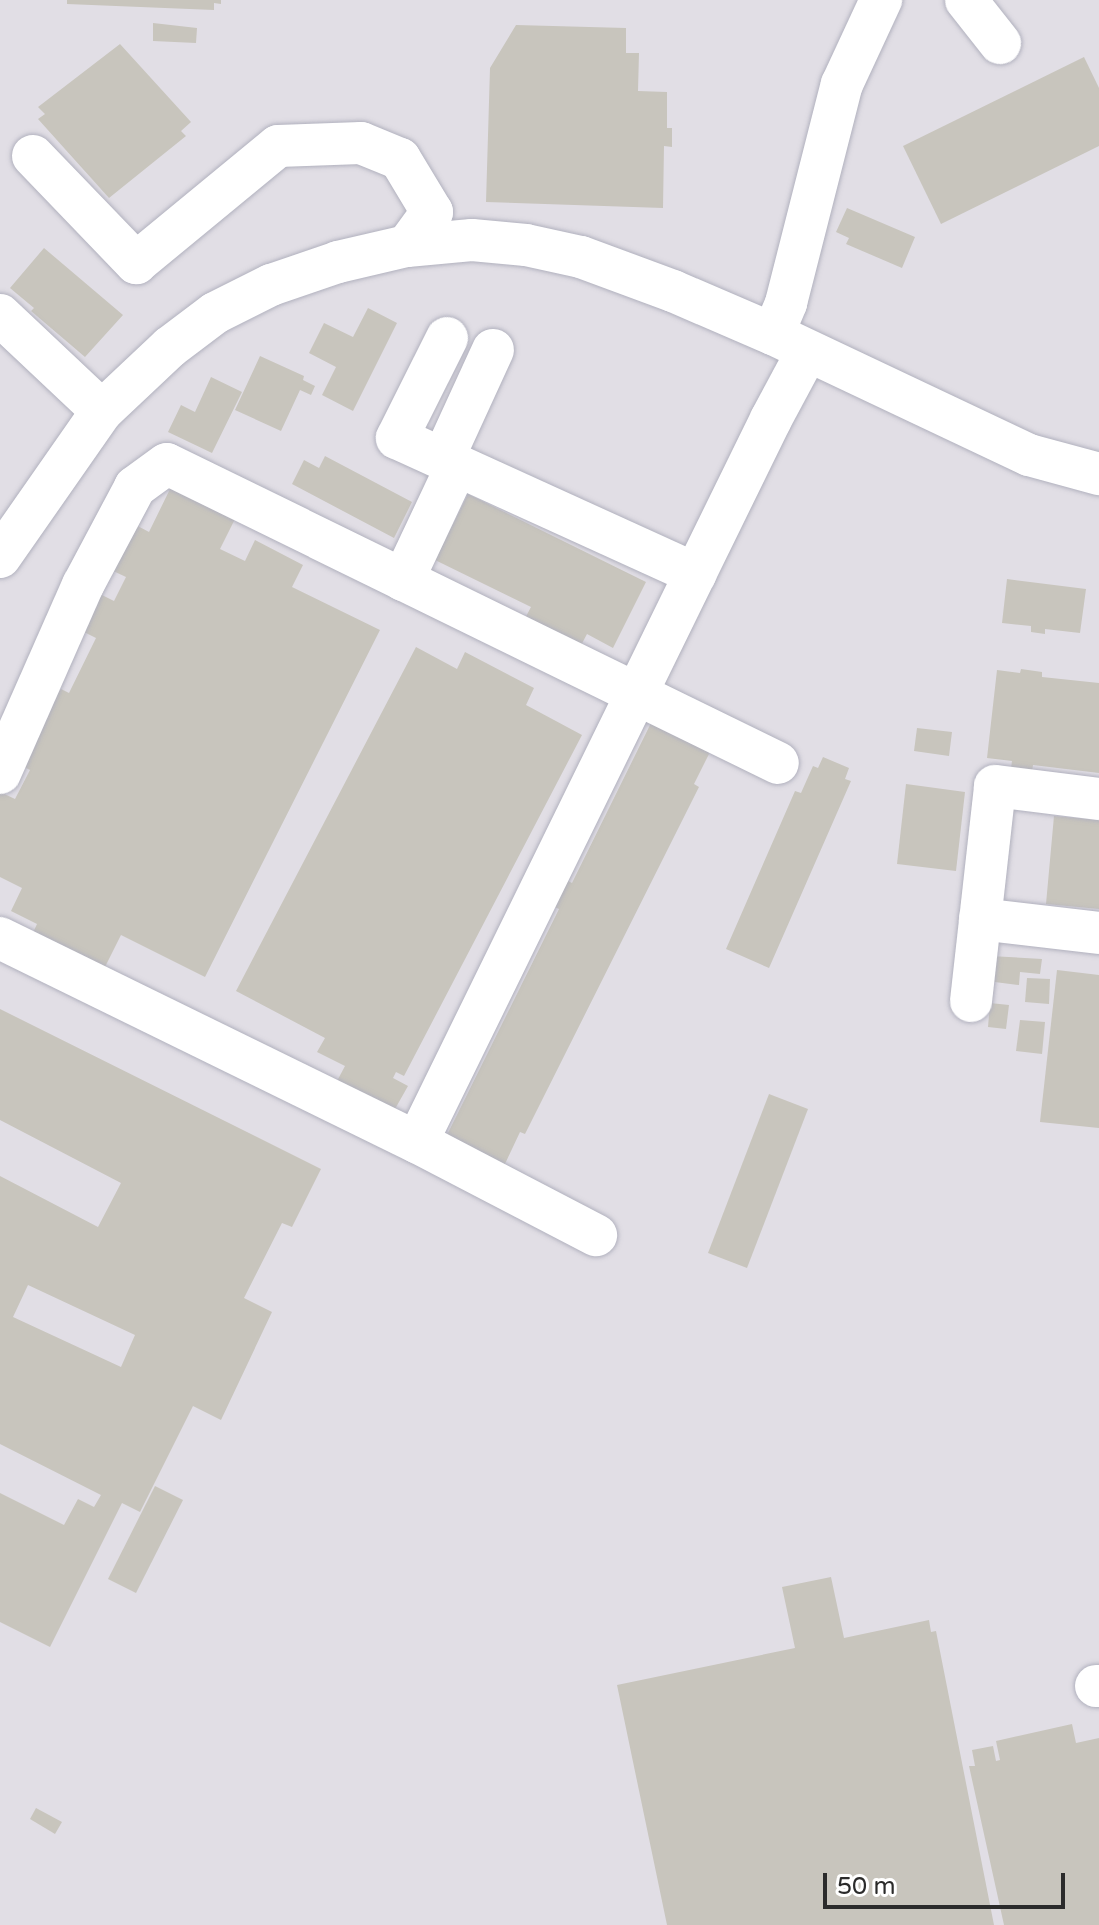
<!DOCTYPE html>
<html>
<head>
<meta charset="utf-8">
<style>
  body { margin:0 }
  #map { position:relative; width:1099px; height:1925px; overflow:hidden; background:#ece9dd; font-family:"Varela Round",sans-serif }
  div>[style] { position:absolute }
  .industrial>* { inset:0; background:#e1dee5 }
  .building>* { inset:0; background:#c8c5bd }
  .roads { filter:drop-shadow(0 0 2px #b1b1be) drop-shadow(0 0 2px #b1b1be) }
  .minor>* { height:42px; margin:-21px; padding:0 21px; transform-origin:21px; border-radius:21px; background:#fff }
  span { translate:-50% -50%; white-space:nowrap; text-align:center; line-height:1.15; -webkit-text-stroke:7px #fff; paint-order:stroke }
  .scale { position:absolute; left:823px; top:1873px; width:242px; height:36px; box-sizing:border-box; border:4px solid #2b2b2b; border-top:0; padding-left:10px; font-size:24px; line-height:28px; white-space:nowrap; color:#2b2b2b; -webkit-text-stroke:6px #fff; paint-order:stroke }
</style>
</head>
<body>
<div id="map">
  <div class="industrial">
    <i style="clip-path:polygon(0 0,1099px 0,1099px 1925px,0 1925px)"></i>
  </div>
  <div class="building">
    <i style="clip-path:polygon(67px 0,221px 0,221px 4px,214px 3px,214px 10px,67px 4px)"></i>
    <i style="clip-path:polygon(153px 23px,197px 28px,196px 43px,153px 41px)"></i>
    <i style="clip-path:polygon(516px 25px,626px 28px,626px 53px,639px 53px,638px 91px,667px 92px,667px 128px,672px 128px,672px 147px,664px 146px,663px 208px,486px 202px,490px 68px)"></i>
    <i style="clip-path:polygon(120px 44px,191px 122px,181px 131px,186px 136px,109px 198px,38px 119px,45px 114px,38px 107px)"></i>
    <i style="clip-path:polygon(1084px 57px,1099px 88px,1099px 146px,941px 224px,903px 146px)"></i>
    <i style="clip-path:polygon(847px 208px,915px 237px,902px 268px,846px 244px,849px 238px,836px 232px)"></i>
    <i style="clip-path:polygon(44px 248px,123px 315px,85px 357px,31px 311px,34px 308px,10px 288px)"></i>
    <i style="clip-path:polygon(368px 308px,397px 323px,353px 411px,322px 395px,336px 367px,309px 353px,324px 323px,353px 337px)"></i>
    <i style="clip-path:polygon(260px 356px,304px 376px,303px 380px,315px 386px,311px 395px,300px 390px,281px 431px,235px 410px)"></i>
    <i style="clip-path:polygon(211px 377px,242px 392px,212px 453px,168px 432px,181px 405px,195px 412px)"></i>
    <i style="clip-path:polygon(325px 456px,412px 502px,394px 538px,292px 484px,304px 460px,319px 468px)"></i>
    <i style="clip-path:polygon(171px 487px,235px 519px,220px 549px,245px 561px,255px 540px,303px 565px,292px 587px,380px 630px,205px 977px,121px 935px,103px 971px,32px 935px,37px 924px,11px 911px,22px 888px,0 877px,0 792px,15px 799px,30px 770px,12px 761px,61px 689px,69px 693px,96px 638px,82px 631px,100px 594px,114px 601px,126px 577px,109px 569px,132px 523px,149px 532px)"></i>
    <i style="clip-path:polygon(468px 494px,646px 582px,613px 648px,587px 634px,579px 649px,523px 622px,531px 607px,435px 560px)"></i>
    <i style="clip-path:polygon(1007px 579px,1086px 589px,1080px 633px,1045px 629px,1045px 634px,1031px 632px,1031px 626px,1002px 623px)"></i>
    <i style="clip-path:polygon(416px 647px,457px 669px,465px 652px,534px 688px,526px 705px,582px 735px,404px 1076px,396px 1072px,393px 1078px,408px 1086px,395px 1109px,336px 1083px,345px 1066px,317px 1052px,325px 1038px,236px 991px)"></i>
    <i style="clip-path:polygon(1021px 669px,1042px 672px,1042px 677px,1099px 683px,1099px 773px,1033px 765px,1032px 771px,1011px 768px,1012px 761px,987px 758px,997px 670px,1020px 673px)"></i>
    <i style="clip-path:polygon(653px 719px,712px 748px,694px 784px,699px 787px,525px 1134px,520px 1132px,503px 1168px,445px 1139px,559px 909px,546px 903px,559px 876px,572px 883px)"></i>
    <i style="clip-path:polygon(917px 728px,952px 732px,949px 756px,914px 751px)"></i>
    <i style="clip-path:polygon(823px 757px,849px 768px,845px 779px,851px 781px,769px 968px,726px 949px,795px 791px,801px 793px,813px 766px,818px 768px)"></i>
    <i style="clip-path:polygon(906px 784px,965px 792px,956px 871px,897px 864px)"></i>
    <i style="clip-path:polygon(1054px 816px,1099px 820px,1099px 909px,1046px 904px)"></i>
    <i style="clip-path:polygon(990px 956px,1042px 959px,1040px 974px,1020px 972px,1019px 985px,987px 981px)"></i>
    <i style="clip-path:polygon(1057px 970px,1099px 975px,1099px 1128px,1040px 1122px)"></i>
    <i style="clip-path:polygon(1027px 978px,1050px 979px,1049px 1004px,1025px 1002px)"></i>
    <i style="clip-path:polygon(990px 1003px,1009px 1005px,1006px 1029px,988px 1027px)"></i>
    <i style="clip-path:polygon(evenodd,0 1009px,321px 1169px,292px 1227px,282px 1223px,244px 1298px,272px 1312px,221px 1420px,193px 1406px,140px 1512px,122px 1503px,50px 1647px,0 1622px,0 1493px,64px 1525px,78px 1499px,94px 1507px,101px 1495px,0 1444px,0 1176px,98px 1227px,121px 1183px,0 1120px,0 1009px,28px 1285px,135px 1335px,121px 1367px,13px 1317px,28px 1285px)"></i>
    <i style="clip-path:polygon(1020px 1020px,1045px 1022px,1042px 1054px,1016px 1051px)"></i>
    <i style="clip-path:polygon(769px 1094px,808px 1109px,747px 1268px,708px 1253px)"></i>
    <i style="clip-path:polygon(155px 1486px,183px 1500px,136px 1593px,108px 1579px)"></i>
    <i style="clip-path:polygon(831px 1577px,844px 1638px,929px 1620px,931px 1632px,936px 1631px,994px 1925px,667px 1925px,617px 1685px,795px 1648px,782px 1587px)"></i>
    <i style="clip-path:polygon(1072px 1724px,1076px 1743px,1099px 1738px,1099px 1925px,1004px 1925px,969px 1766px,975px 1766px,972px 1750px,993px 1746px,996px 1761px,1000px 1760px,996px 1741px)"></i>
    <i style="clip-path:polygon(36px 1808px,62px 1822px,55px 1834px,30px 1819px)"></i>
  </div>
  <div class="roads">
    <div class="minor">
      <i style="left:966px;top:0;width:55px;rotate:51.7deg"></i>
      <i style="left:33px;top:156px;width:149px;rotate:46.1deg"></i>
      <i style="left:136px;top:263px;width:184px;rotate:-39.5deg"></i>
      <i style="left:278px;top:146px;width:83px;rotate:-2.1deg"></i>
      <i style="left:361px;top:143px;width:42px;rotate:22.3deg"></i>
      <i style="left:400px;top:159px;width:62px;rotate:58.9deg"></i>
      <i style="left:432px;top:212px;width:42px;rotate:126.3deg"></i>
      <i style="left:0;top:315px;width:140px;rotate:43.3deg"></i>
      <i style="left:773px;top:334px;width:34px;rotate:-67deg"></i>
      <i style="left:786px;top:303px;width:226px;rotate:-75.7deg"></i>
      <i style="left:842px;top:84px;width:93px;rotate:-65.1deg"></i>
      <i style="left:447px;top:338px;width:112px;rotate:116.6deg"></i>
      <i style="left:397px;top:438px;width:328px;rotate:24.5deg"></i>
      <i style="left:443px;top:459px;width:120px;rotate:-65.4deg"></i>
      <i style="left:0;top:557px;width:178px;rotate:-55.1deg"></i>
      <i style="left:102px;top:411px;width:93px;rotate:-43.3deg"></i>
      <i style="left:170px;top:347px;width:56px;rotate:-37.1deg"></i>
      <i style="left:215px;top:313px;width:63px;rotate:-26.6deg"></i>
      <i style="left:271px;top:285px;width:71px;rotate:-18.9deg"></i>
      <i style="left:338px;top:262px;width:71px;rotate:-13.1deg"></i>
      <i style="left:407px;top:246px;width:65px;rotate:-5.3deg"></i>
      <i style="left:472px;top:240px;width:54px;rotate:5.3deg"></i>
      <i style="left:526px;top:245px;width:56px;rotate:12.3deg"></i>
      <i style="left:581px;top:257px;width:98px;rotate:20.3deg"></i>
      <i style="left:673px;top:291px;width:109px;rotate:23.3deg"></i>
      <i style="left:773px;top:334px;width:283px;rotate:25.3deg"></i>
      <i style="left:1029px;top:455px;width:73px;rotate:15.2deg"></i>
      <i style="left:403px;top:580px;width:127px;rotate:-64.8deg"></i>
      <i style="left:0;top:773px;width:206px;rotate:-66.2deg"></i>
      <i style="left:83px;top:585px;width:111px;rotate:-62deg"></i>
      <i style="left:135px;top:487px;width:39px;rotate:-36deg"></i>
      <i style="left:167px;top:464px;width:680px;rotate:26.08deg"></i>
      <i style="left:980px;top:919px;width:120px;rotate:6.7deg"></i>
      <i style="left:0;top:938px;width:464px;rotate:26.1deg"></i>
      <i style="left:417px;top:1142px;width:202px;rotate:27.5deg"></i>
      <i style="left:971px;top:1001px;width:216px;rotate:-83.6deg"></i>
      <i style="left:995px;top:786px;width:105px;rotate:7.1deg"></i>
      <i style="left:417px;top:1142px;width:805px;rotate:-63.91deg"></i>
      <i style="left:771px;top:419px;width:76px;rotate:-61.8deg"></i>
      <i style="left:1096px;top:1686px;width:3px"></i>
    </div>
  </div>
  <div class="scale">50 m</div>
</div>
</body>
</html>
